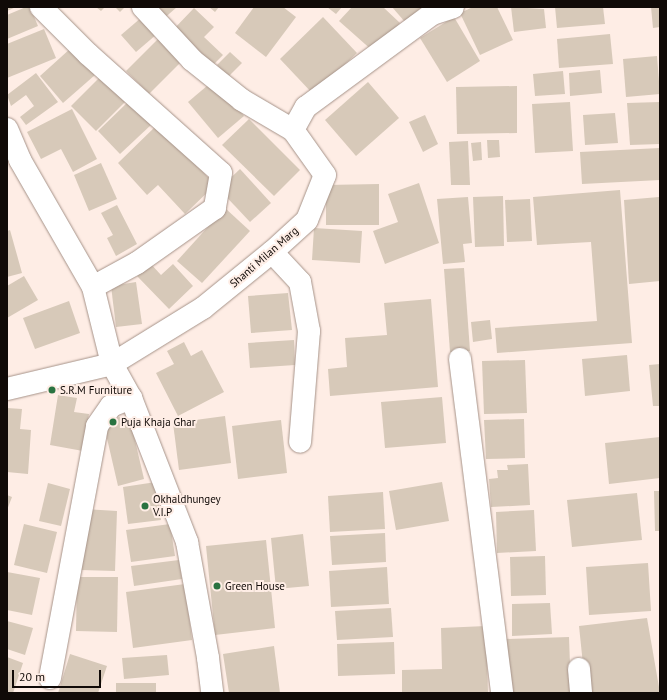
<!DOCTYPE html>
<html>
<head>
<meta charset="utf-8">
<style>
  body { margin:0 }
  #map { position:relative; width:667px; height:700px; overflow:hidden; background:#feede5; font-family:"PT Sans",sans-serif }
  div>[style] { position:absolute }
  .building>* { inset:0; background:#d7c9b9 }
  .roads { filter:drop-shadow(0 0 1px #a69389) drop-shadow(0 0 1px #a69389) }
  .minor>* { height:22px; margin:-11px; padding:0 11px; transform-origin:11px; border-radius:11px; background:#fff }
  .dots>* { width:11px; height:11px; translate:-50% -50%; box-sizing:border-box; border:2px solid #feede5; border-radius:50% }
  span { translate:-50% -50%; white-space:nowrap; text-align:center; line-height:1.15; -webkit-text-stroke:4px #feede5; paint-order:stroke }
  .street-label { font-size:11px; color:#100a07 }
  .poi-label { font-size:11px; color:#100a07 }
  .left { translate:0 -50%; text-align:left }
  .frame { position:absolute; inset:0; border:8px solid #100a07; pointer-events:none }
  .scale { position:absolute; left:12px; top:670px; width:89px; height:18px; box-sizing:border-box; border:2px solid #100a07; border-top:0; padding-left:5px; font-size:12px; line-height:14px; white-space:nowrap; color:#100a07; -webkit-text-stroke:3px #feede5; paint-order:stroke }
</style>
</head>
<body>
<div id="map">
  <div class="building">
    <i style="clip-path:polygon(7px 7px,16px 7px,7px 11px)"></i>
    <i style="clip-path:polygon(26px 7px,30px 7px,38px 26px,7px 39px,7px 15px)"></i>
    <i style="clip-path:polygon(96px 7px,105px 7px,101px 11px)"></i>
    <i style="clip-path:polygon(115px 7px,125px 7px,120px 12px)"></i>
    <i style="clip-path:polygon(149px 7px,177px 7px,161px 21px)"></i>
    <i style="clip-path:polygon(209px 7px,219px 7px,215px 12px)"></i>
    <i style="clip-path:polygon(254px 7px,283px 7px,296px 17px,266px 57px,235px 33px)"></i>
    <i style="clip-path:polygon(327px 7px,342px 7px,336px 14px)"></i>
    <i style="clip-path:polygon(352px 7px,383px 7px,400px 23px,374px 52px,339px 21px)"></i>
    <i style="clip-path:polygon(392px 7px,422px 7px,405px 22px)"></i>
    <i style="clip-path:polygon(473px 7px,497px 7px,513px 40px,480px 55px,460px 13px)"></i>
    <i style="clip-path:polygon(511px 7px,544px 9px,546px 28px,514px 32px)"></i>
    <i style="clip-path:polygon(555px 7px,603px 7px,605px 24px,557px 28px)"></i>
    <i style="clip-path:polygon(651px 7px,660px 7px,660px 27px,653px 28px)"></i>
    <i style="clip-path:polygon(194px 8px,214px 27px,204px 37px,223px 55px,210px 68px,171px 32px)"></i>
    <i style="clip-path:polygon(142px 17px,157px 34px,136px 52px,121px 35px)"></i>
    <i style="clip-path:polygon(323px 17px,357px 53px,313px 94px,280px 59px)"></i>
    <i style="clip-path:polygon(454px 17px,480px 61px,447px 82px,420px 38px)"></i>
    <i style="clip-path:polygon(44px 29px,56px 58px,7px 78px,7px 44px)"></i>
    <i style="clip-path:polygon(610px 34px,613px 64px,559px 68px,557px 39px)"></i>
    <i style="clip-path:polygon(162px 35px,185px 58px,149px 94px,126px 71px)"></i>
    <i style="clip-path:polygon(71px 48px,95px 75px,63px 103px,40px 76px)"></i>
    <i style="clip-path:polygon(230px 52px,242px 63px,228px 77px,217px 65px)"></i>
    <i style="clip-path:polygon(657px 56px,660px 94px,626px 97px,623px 59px)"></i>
    <i style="clip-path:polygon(600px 70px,602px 93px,570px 96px,569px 73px)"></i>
    <i style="clip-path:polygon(563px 71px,565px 94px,535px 96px,533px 74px)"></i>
    <i style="clip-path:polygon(36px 73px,58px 102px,26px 125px,20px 117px,34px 106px,26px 95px,11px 106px,7px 95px)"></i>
    <i style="clip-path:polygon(100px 77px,125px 102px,96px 131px,71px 106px)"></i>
    <i style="clip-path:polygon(214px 80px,244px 116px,218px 138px,188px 102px)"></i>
    <i style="clip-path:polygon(368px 82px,399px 118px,356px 156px,325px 120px)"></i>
    <i style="clip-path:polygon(517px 86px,517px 133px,457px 134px,456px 87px)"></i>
    <i style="clip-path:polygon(130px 100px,152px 124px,120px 154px,98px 131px)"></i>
    <i style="clip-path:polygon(570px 102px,573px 151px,535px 153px,532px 104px)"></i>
    <i style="clip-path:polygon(660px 102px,660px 144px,630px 145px,627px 103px)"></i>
    <i style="clip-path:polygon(72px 109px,97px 159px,73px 172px,61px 149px,41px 159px,27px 132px)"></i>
    <i style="clip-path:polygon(615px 113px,618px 143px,585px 145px,583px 115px)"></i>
    <i style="clip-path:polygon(425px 115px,438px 144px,423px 152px,409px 122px)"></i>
    <i style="clip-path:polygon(249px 119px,300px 170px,274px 196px,222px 145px)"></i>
    <i style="clip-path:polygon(158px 124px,215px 185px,185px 214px,158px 185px,147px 195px,118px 163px)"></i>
    <i style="clip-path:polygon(487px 140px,499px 140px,500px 157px,488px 158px)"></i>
    <i style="clip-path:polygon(468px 141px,470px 185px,451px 185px,449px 142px)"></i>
    <i style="clip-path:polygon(481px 142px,482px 160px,473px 161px,471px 143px)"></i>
    <i style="clip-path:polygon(660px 148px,660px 180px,582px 184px,580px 152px)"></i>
    <i style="clip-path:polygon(101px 163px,117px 199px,89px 211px,74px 175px)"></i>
    <i style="clip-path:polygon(240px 169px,271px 203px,250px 222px,219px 189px)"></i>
    <i style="clip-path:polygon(419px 183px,439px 243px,385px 264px,373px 231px,398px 222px,388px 194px)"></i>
    <i style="clip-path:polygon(379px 184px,379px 225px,326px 225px,326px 185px)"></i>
    <i style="clip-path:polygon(620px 190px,632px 343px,497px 353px,495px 328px,597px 321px,591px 242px,537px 245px,533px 197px)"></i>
    <i style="clip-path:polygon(503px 196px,504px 246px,475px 247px,473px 197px)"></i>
    <i style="clip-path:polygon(468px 197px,472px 243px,463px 244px,465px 262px,443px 264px,437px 199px)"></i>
    <i style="clip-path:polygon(659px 197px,660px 281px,629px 284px,624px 200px)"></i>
    <i style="clip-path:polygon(530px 199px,532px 241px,507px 242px,505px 200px)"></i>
    <i style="clip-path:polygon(117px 205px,137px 244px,116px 256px,107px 238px,113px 235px,101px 213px)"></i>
    <i style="clip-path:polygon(225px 208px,250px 231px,202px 283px,177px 261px)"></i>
    <i style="clip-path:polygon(314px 228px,362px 231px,360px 263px,312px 260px)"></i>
    <i style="clip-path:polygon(10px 230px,22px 273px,7px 277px,7px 231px)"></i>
    <i style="clip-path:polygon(150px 263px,161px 275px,173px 264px,193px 286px,169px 309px,137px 276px)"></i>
    <i style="clip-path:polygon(464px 268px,470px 351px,450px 352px,444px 269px)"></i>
    <i style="clip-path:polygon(24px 276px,38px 300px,7px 318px,7px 286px)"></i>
    <i style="clip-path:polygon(136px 282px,142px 324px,116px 327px,111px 286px)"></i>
    <i style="clip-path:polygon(288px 293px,292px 330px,251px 333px,248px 296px)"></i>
    <i style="clip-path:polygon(431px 299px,438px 387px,330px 396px,328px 369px,347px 367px,345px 338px,387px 335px,384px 303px)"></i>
    <i style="clip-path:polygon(69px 301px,80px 333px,35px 349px,23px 318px)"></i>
    <i style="clip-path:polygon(490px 320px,492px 339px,473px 342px,471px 322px)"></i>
    <i style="clip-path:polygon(294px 340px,295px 365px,250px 368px,248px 343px)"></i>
    <i style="clip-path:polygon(184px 342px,191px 356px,202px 350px,224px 392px,178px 416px,156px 373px,174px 364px,167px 351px)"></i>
    <i style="clip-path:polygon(627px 355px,630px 391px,585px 396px,582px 359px)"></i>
    <i style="clip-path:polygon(525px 360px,527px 413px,484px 414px,482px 361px)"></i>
    <i style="clip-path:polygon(660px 364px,660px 406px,653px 406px,649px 365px)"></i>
    <i style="clip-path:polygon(58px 395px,77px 398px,74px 412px,89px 414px,83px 451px,50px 445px)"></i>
    <i style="clip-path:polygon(442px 397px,446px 443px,385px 448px,381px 402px)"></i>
    <i style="clip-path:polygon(7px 408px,22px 409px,20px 429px,31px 430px,28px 474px,7px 472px)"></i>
    <i style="clip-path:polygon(129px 415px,144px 479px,118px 486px,103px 421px)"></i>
    <i style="clip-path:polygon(225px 416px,231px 463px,179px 470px,173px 423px)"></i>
    <i style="clip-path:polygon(524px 419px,525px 458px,486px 459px,484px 420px)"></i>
    <i style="clip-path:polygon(281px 420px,287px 473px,238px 479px,232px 426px)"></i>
    <i style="clip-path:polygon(660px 437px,660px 478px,609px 484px,605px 443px)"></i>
    <i style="clip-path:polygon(528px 464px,530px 505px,491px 507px,489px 479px,498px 478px,497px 470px,508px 470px,507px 465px)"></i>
    <i style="clip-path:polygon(156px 482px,161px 520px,128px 524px,123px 487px)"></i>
    <i style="clip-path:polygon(442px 482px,449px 521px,396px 530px,389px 491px)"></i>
    <i style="clip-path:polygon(48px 483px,70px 489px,61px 526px,39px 521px)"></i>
    <i style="clip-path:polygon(654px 491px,660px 491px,660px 531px,655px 531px)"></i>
    <i style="clip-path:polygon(383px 492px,385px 529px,330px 532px,328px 496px)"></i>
    <i style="clip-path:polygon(637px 493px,642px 540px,572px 547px,567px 500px)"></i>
    <i style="clip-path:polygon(7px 495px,12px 497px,7px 510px)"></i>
    <i style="clip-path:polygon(84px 509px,117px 511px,115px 571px,81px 570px)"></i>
    <i style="clip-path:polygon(534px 510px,536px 551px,497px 553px,496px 512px)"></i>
    <i style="clip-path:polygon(24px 524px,57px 532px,47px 573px,14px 565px)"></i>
    <i style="clip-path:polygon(170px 524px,175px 556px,131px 562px,126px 530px)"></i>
    <i style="clip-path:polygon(385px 533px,386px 562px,332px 565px,330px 536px)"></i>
    <i style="clip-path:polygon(303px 534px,309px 586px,276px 589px,271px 538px)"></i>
    <i style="clip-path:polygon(266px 540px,275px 628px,215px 635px,206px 546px)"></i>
    <i style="clip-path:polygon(545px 556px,546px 595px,511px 596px,510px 557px)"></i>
    <i style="clip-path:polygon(179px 560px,182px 579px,134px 586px,131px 566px)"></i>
    <i style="clip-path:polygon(648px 563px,651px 611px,589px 615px,586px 567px)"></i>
    <i style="clip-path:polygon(387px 567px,389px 604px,331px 607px,329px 571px)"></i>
    <i style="clip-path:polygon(7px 572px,40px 578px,32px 615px,7px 610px)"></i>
    <i style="clip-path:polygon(77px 577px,118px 577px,117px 632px,76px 631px)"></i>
    <i style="clip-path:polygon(185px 584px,192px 640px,133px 648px,126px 592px)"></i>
    <i style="clip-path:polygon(550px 603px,552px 634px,512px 636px,512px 604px)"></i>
    <i style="clip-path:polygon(391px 608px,393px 637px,337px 640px,335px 611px)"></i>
    <i style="clip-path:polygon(647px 618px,660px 693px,586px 693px,579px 626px)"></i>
    <i style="clip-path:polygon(7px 621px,33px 628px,25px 655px,7px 649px)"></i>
    <i style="clip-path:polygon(486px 626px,488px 693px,402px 693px,402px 670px,442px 669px,441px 628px)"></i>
    <i style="clip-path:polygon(569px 637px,571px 693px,509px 693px,506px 639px)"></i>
    <i style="clip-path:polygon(394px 642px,395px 674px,338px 676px,337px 644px)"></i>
    <i style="clip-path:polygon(274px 646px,280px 693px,229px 693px,223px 654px)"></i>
    <i style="clip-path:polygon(70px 654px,107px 666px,98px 693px,58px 693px)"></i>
    <i style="clip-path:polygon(167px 655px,169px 675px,124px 679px,122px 658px)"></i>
    <i style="clip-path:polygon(7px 657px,23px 663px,13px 693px,7px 693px)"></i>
    <i style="clip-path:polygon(116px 683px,156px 683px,156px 693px,116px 693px)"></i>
  </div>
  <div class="roads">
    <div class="minor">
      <i style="left:41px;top:7px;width:66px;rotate:45deg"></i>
      <i style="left:88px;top:54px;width:178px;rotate:41.8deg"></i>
      <i style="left:221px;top:173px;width:36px;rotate:100deg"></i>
      <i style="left:215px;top:208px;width:95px;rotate:144.8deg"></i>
      <i style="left:137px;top:263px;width:50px;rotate:151.4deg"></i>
      <i style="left:143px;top:7px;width:72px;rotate:47.2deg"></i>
      <i style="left:192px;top:60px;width:64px;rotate:38.7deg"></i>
      <i style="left:242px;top:100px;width:59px;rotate:30.5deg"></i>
      <i style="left:7px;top:129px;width:34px;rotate:67deg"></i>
      <i style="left:20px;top:160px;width:146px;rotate:60.1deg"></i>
      <i style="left:93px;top:287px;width:79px;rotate:76.1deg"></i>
      <i style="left:112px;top:364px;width:39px;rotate:61deg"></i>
      <i style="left:131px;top:398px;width:155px;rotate:68.7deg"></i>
      <i style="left:187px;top:542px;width:118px;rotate:79.7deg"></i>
      <i style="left:208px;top:658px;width:35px;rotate:83deg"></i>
      <i style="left:272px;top:252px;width:41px;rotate:47deg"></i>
      <i style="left:300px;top:282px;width:50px;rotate:79.6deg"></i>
      <i style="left:309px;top:331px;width:111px;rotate:94.6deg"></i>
      <i style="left:460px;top:359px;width:337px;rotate:82.8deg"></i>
      <i style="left:7px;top:389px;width:108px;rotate:-13.4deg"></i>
      <i style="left:112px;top:364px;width:107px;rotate:-31.6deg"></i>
      <i style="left:203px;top:308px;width:89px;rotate:-39.1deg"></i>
      <i style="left:272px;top:252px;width:47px;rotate:-42.4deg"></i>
      <i style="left:307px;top:220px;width:48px;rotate:-68.2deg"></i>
      <i style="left:325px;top:175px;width:55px;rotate:-125.4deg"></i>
      <i style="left:293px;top:130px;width:26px;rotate:-61deg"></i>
      <i style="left:306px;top:107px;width:157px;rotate:-36.4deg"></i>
      <i style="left:432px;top:14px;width:22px;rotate:-18deg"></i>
      <i style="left:579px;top:669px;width:24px;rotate:85deg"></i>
      <i style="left:50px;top:678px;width:256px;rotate:-79.4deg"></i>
      <i style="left:97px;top:426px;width:24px;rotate:-55deg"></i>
      <i style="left:111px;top:406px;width:22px;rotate:-22deg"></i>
    </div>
  </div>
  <div class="dots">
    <i style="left:52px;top:390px;background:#297341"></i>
    <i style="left:113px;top:422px;background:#297341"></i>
    <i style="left:145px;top:506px;background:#297341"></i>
    <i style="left:217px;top:586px;background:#297341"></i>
  </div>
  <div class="street-label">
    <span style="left:264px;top:257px;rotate:-41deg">Shanti Milan Marg</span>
  </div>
  <div class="poi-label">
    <span class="left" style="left:60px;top:390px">S.R.M Furniture</span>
    <span class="left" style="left:121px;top:422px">Puja Khaja Ghar</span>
    <span class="left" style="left:153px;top:506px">Okhaldhungey<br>V.I.P</span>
    <span class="left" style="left:225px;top:586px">Green House</span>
  </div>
  <div class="frame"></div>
  <div class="scale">20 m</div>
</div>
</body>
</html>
